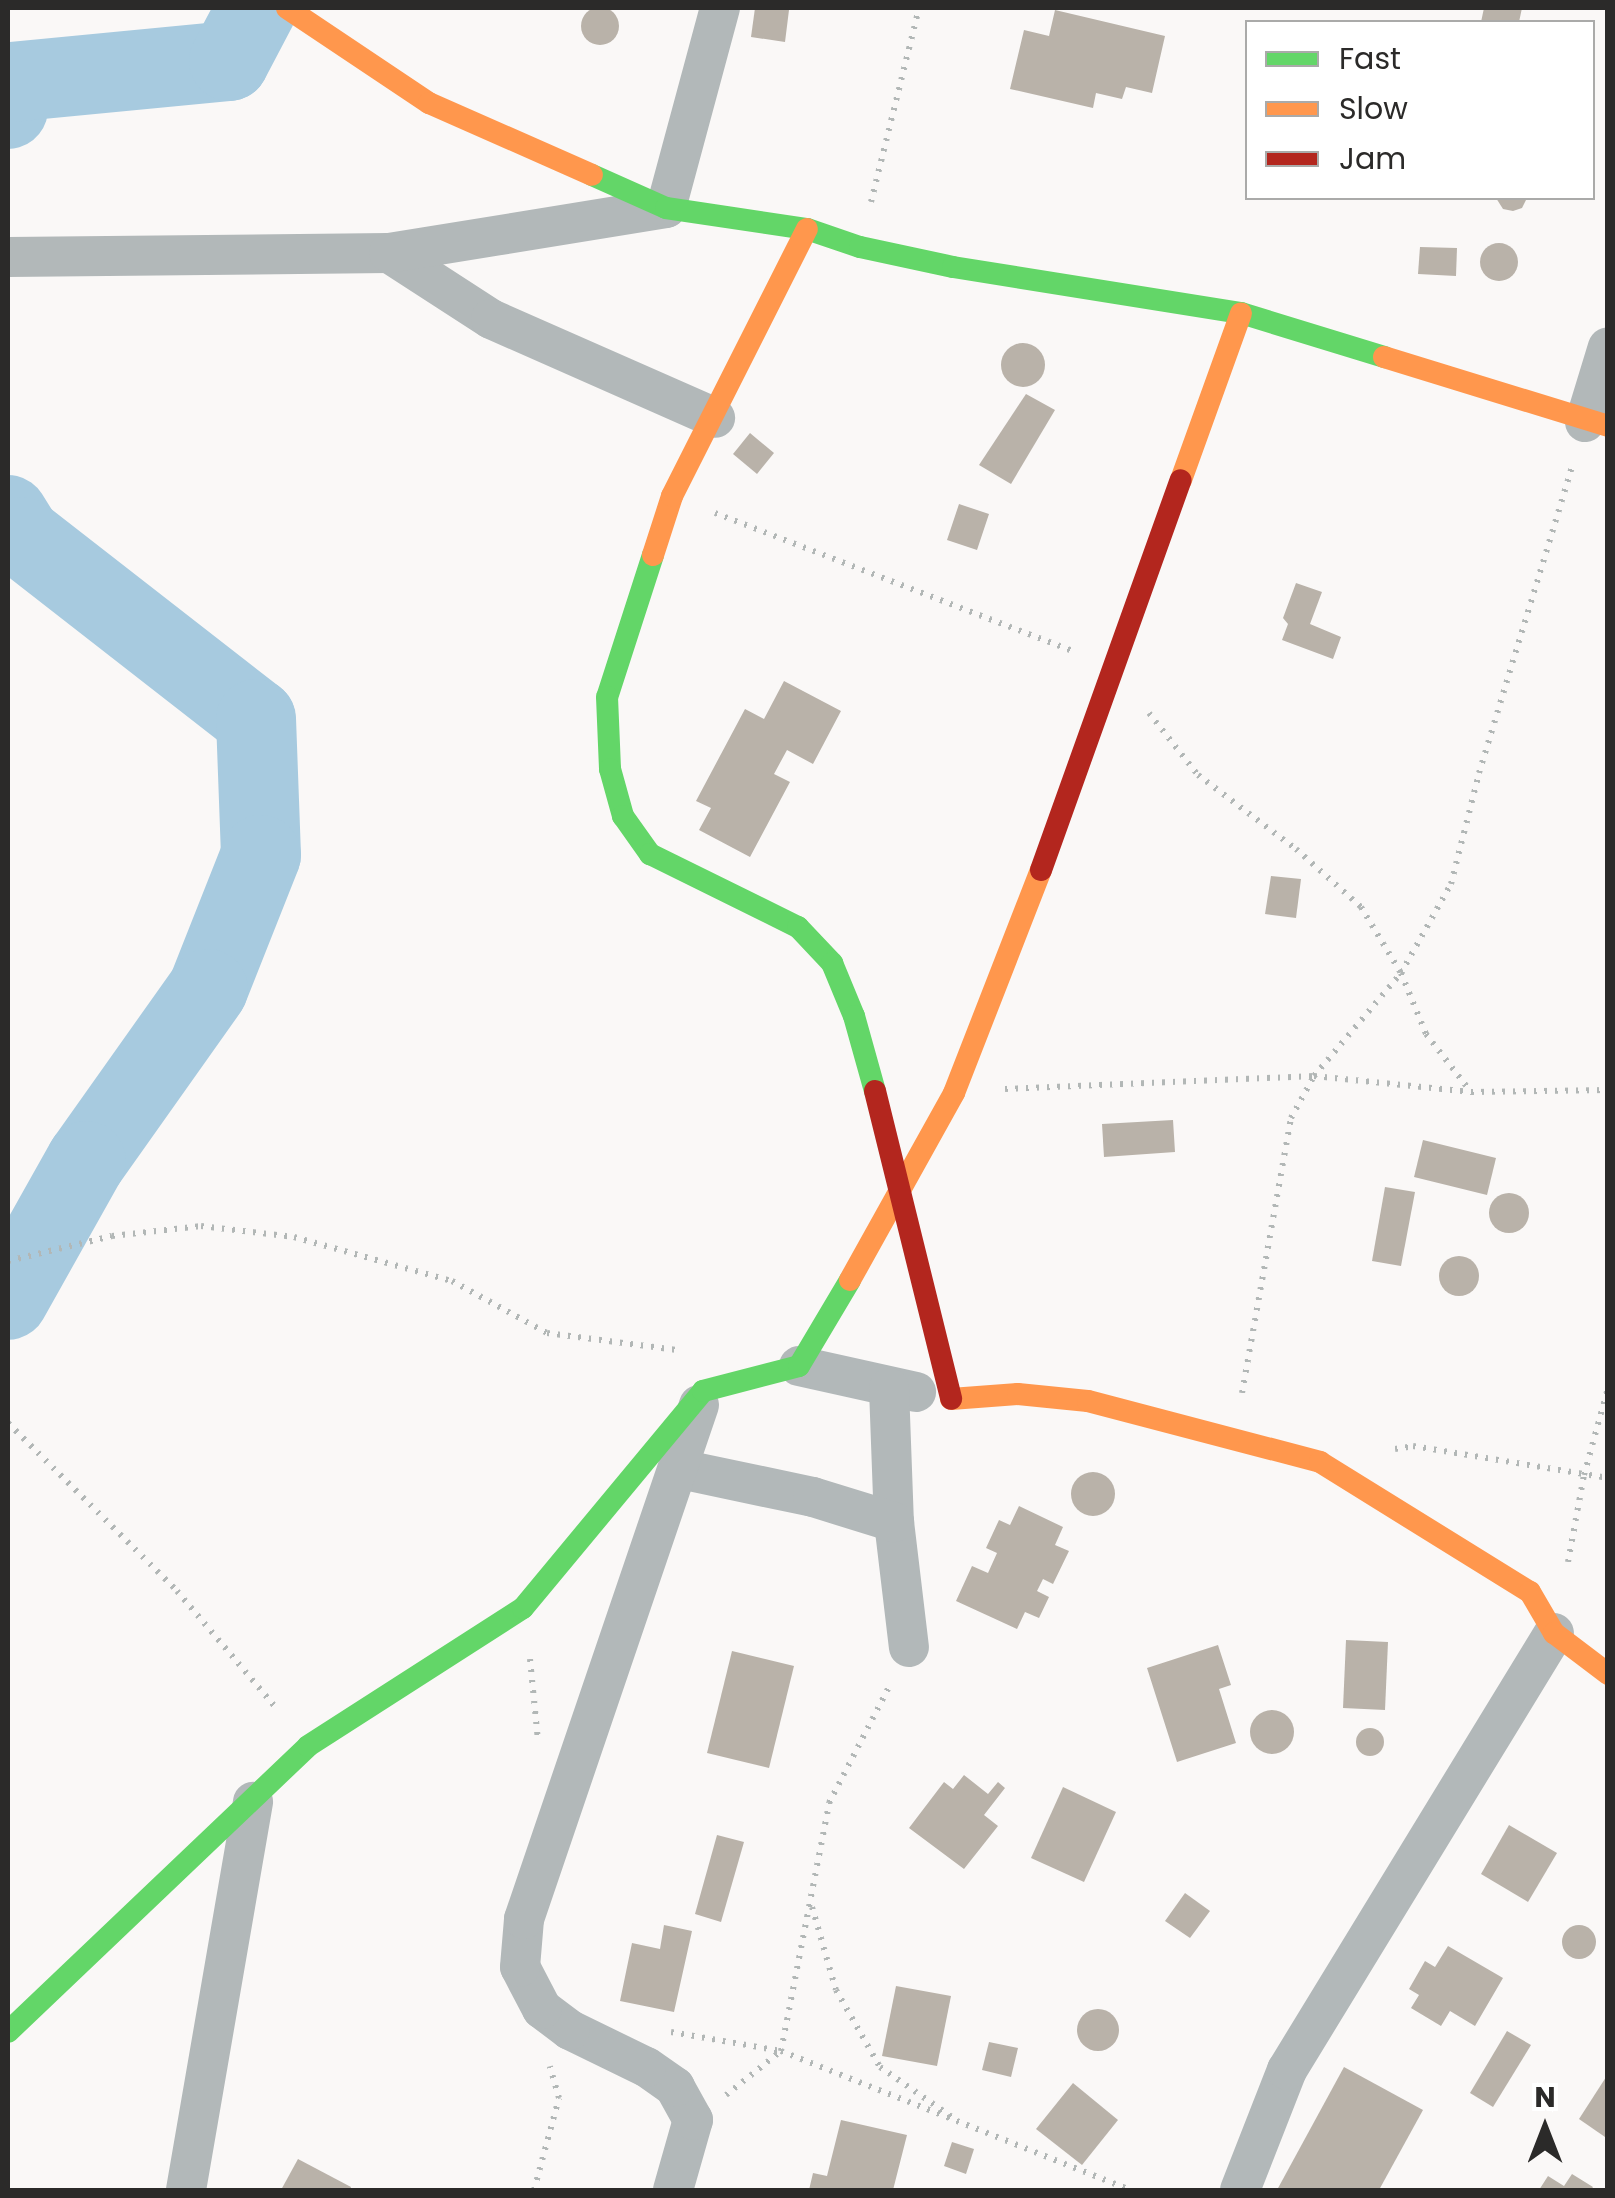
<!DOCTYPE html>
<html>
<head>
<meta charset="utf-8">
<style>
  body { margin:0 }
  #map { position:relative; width:1615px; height:2198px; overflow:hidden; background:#faf8f7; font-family:Poppins,sans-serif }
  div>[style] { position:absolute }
  .river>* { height:80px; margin:-40px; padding:0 40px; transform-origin:40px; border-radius:40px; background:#a7cadf }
  .building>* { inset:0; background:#b9b2a9 }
  .round { border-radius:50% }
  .path>* { height:6px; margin-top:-3px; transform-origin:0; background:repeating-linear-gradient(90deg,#b2b7b6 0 2.5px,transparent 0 10.5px) }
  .street>* { height:40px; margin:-20px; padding:0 20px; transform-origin:20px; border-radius:20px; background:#b2b8b9 }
  .fast>* { height:22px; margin:-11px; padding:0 11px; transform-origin:11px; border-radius:11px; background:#63d668 }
  .slow>* { height:22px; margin:-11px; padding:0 11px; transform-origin:11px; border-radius:11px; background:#ff974d }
  .jam>* { height:22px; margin:-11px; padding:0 11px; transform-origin:11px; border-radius:11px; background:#b3261e }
  span { translate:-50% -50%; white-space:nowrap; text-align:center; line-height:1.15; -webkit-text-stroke:10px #fff; paint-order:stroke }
  .frame { position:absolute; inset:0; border:10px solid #2b2a29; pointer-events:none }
  .legend { position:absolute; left:1245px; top:20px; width:350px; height:180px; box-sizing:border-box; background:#fff; border:2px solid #aaaaa9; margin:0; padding:12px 18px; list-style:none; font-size:30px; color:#2b2a29 }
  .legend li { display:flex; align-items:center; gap:20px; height:50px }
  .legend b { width:50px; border:2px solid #aaaaa9 }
  .north { position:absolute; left:1495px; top:2078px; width:100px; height:100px; -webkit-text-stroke:8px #fff; paint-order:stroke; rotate:0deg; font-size:28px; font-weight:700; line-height:40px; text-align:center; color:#2b2a29 }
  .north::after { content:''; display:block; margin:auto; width:35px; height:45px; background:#2b2a29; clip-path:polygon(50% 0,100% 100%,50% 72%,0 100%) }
</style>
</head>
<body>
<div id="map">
  <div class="river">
    <i style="left:8px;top:109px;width:27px;rotate:-84deg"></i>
    <i style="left:11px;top:82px;width:219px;rotate:-5.5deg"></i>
    <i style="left:229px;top:61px;width:60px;rotate:-62.2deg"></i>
    <i style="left:8px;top:515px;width:26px;rotate:58deg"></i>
    <i style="left:22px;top:537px;width:296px;rotate:37.9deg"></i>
    <i style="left:256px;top:719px;width:136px;rotate:87.9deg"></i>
    <i style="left:261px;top:855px;width:144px;rotate:111.6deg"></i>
    <i style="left:208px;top:989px;width:211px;rotate:125.3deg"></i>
    <i style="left:86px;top:1161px;width:159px;rotate:119.3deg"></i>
  </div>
  <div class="building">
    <i class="round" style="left:581px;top:7px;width:38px;height:38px"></i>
    <i style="clip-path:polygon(755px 8px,789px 10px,785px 42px,751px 37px)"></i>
    <i style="clip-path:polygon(1484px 8px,1522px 8px,1519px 22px,1481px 22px)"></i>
    <i style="clip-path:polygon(1055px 10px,1165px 36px,1152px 93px,1126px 87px,1122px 99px,1096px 93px,1093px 108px,1010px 89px,1024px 30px,1049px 36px)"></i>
    <i style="clip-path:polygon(1496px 198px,1527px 198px,1522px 208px,1513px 211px,1503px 209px)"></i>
    <i class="round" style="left:1480px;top:243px;width:38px;height:38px"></i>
    <i style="clip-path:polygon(1420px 247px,1457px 248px,1456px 276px,1418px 274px)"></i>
    <i class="round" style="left:1001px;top:343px;width:44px;height:44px"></i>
    <i style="clip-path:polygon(1026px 394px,1055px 410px,1011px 484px,979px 465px)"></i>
    <i style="clip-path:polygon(750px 433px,774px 453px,757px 474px,733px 454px)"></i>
    <i style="clip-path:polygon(959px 504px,989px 514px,977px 550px,947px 540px)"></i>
    <i style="clip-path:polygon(1296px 583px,1322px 592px,1310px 624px,1341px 637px,1333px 659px,1282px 640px,1288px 624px,1283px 618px)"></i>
    <i style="clip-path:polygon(784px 681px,841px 711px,813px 764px,787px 750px,774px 774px,790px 782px,750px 857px,699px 830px,711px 808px,696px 801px,745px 709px,764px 719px)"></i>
    <i style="clip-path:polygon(1271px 876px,1301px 879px,1296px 918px,1265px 914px)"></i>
    <i style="clip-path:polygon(1173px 1120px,1175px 1152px,1104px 1157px,1102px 1124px)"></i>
    <i style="clip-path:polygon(1423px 1140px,1496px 1158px,1487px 1195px,1414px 1177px)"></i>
    <i style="clip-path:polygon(1385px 1187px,1415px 1192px,1401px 1266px,1372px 1261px)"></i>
    <i class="round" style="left:1489px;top:1193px;width:40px;height:40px"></i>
    <i class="round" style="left:1439px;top:1256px;width:40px;height:40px"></i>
    <i class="round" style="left:1071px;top:1472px;width:44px;height:44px"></i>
    <i style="clip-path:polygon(1019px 1506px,1063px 1527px,1055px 1545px,1069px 1551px,1053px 1584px,1043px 1579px,1037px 1591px,1049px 1597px,1039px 1618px,1025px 1612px,1017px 1629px,956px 1601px,972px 1566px,988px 1573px,997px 1553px,986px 1548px,999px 1520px,1010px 1525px)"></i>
    <i style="clip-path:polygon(1346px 1640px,1388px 1642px,1385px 1710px,1343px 1708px)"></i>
    <i style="clip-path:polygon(1218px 1645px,1231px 1685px,1219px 1689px,1236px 1743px,1177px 1762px,1147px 1668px)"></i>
    <i style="clip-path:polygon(732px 1651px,794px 1666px,769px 1768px,707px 1753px)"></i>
    <i class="round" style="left:1250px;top:1710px;width:44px;height:44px"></i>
    <i class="round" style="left:1356px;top:1728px;width:28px;height:28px"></i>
    <i style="clip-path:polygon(964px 1775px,988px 1794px,998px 1782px,1005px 1788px,984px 1815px,998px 1826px,964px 1869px,909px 1828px,944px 1782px,953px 1789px)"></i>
    <i style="clip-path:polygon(1063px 1787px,1116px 1812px,1084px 1882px,1031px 1858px)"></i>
    <i style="clip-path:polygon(1509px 1825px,1557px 1853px,1528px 1902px,1481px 1874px)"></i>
    <i style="clip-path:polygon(717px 1835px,744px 1842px,721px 1922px,695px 1914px)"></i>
    <i style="clip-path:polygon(1185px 1893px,1210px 1911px,1190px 1938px,1165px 1921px)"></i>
    <i class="round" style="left:1562px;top:1925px;width:34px;height:34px"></i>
    <i style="clip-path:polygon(664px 1925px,692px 1931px,674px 2012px,620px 2001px,632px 1943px,660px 1949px)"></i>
    <i style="clip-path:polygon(1448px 1946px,1503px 1978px,1475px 2026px,1450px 2011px,1441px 2026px,1411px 2008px,1419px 1995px,1409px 1989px,1425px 1961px,1435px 1967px)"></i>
    <i style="clip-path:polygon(896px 1986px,951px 1996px,937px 2066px,882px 2056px)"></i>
    <i class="round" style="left:1077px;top:2009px;width:42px;height:42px"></i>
    <i style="clip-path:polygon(1507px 2031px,1531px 2045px,1493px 2107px,1470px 2093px)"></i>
    <i style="clip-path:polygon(989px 2042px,1018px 2048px,1011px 2077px,982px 2070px)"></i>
    <i style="clip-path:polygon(1344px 2067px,1423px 2110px,1379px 2190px,1277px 2190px)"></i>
    <i style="clip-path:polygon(1608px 2074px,1608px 2134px,1605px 2137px,1579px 2119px)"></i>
    <i style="clip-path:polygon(1073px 2083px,1118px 2120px,1082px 2165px,1036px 2129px)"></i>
    <i style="clip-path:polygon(841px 2120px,907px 2135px,893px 2190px,809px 2190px,813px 2173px,827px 2176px)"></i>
    <i style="clip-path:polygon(952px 2142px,974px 2149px,966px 2174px,944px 2166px)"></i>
    <i style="clip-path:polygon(298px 2159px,351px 2187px,350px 2190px,281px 2190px)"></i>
    <i style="clip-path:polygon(1572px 2174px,1593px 2187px,1591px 2190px,1539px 2190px,1548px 2176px,1564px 2186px)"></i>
  </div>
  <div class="path">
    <i style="left:871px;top:202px;width:200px;rotate:-76.1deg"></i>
    <i style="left:715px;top:513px;width:383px;rotate:21.1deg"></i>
    <i style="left:1149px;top:713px;width:79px;rotate:51.7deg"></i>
    <i style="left:1198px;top:775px;width:123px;rotate:37.1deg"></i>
    <i style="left:1296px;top:849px;width:87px;rotate:41.7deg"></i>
    <i style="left:1361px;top:907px;width:77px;rotate:58.8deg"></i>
    <i style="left:1401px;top:973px;width:66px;rotate:67.7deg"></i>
    <i style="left:1426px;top:1034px;width:73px;rotate:52.2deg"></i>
    <i style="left:1005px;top:1089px;width:309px;rotate:-2.4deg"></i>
    <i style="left:1314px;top:1076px;width:158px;rotate:5.8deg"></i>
    <i style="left:1471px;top:1092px;width:137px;rotate:-0.8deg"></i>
    <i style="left:8px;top:1261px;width:107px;rotate:-13.5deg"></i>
    <i style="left:112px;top:1236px;width:90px;rotate:-6.4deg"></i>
    <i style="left:201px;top:1226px;width:94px;rotate:6.7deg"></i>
    <i style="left:294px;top:1237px;width:164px;rotate:15.6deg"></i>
    <i style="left:452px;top:1281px;width:108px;rotate:28.7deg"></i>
    <i style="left:547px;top:1333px;width:131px;rotate:7.5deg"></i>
    <i style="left:1242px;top:1393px;width:279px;rotate:-79.9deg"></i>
    <i style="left:1291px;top:1118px;width:48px;rotate:-61.3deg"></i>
    <i style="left:1314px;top:1076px;width:135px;rotate:-49.8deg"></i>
    <i style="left:1401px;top:973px;width:102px;rotate:-60.7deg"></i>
    <i style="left:1451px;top:884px;width:114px;rotate:-75.8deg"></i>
    <i style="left:1479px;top:773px;width:324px;rotate:-73.1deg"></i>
    <i style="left:8px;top:1423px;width:238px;rotate:44.8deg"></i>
    <i style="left:177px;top:1591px;width:155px;rotate:49.7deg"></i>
    <i style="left:1395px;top:1449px;width:18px;rotate:-9deg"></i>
    <i style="left:1413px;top:1446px;width:198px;rotate:9.3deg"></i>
    <i style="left:1568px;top:1562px;width:88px;rotate:-79.6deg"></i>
    <i style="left:1584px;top:1475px;width:90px;rotate:-74.6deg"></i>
    <i style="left:530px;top:1659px;width:82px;rotate:84.4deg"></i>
    <i style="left:812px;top:1907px;width:86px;rotate:73.9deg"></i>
    <i style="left:836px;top:1990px;width:89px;rotate:60.3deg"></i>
    <i style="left:880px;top:2067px;width:88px;rotate:34.8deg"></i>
    <i style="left:671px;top:2032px;width:112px;rotate:9.8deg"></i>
    <i style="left:781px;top:2051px;width:377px;rotate:21.7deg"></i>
    <i style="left:726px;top:2095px;width:70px;rotate:-38.7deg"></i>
    <i style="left:781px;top:2051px;width:253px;rotate:-79deg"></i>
    <i style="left:829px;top:1803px;width:135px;rotate:-62.7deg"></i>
    <i style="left:534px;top:2190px;width:95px;rotate:-74.8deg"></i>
    <i style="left:559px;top:2098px;width:33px;rotate:-106deg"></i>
  </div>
  <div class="street">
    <i style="left:389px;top:253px;width:121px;rotate:32.9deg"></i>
    <i style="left:491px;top:319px;width:245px;rotate:23.8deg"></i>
    <i style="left:8px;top:257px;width:381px;rotate:-0.6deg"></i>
    <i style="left:389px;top:253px;width:281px;rotate:-9.2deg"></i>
    <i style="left:666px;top:208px;width:207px;rotate:-74.9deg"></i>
    <i style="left:1585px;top:422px;width:78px;rotate:-73deg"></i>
    <i style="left:799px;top:1366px;width:120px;rotate:12.5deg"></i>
    <i style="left:889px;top:1388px;width:134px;rotate:87.9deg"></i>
    <i style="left:894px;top:1522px;width:126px;rotate:83.2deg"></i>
    <i style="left:680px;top:1469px;width:136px;rotate:11.9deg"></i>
    <i style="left:813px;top:1497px;width:85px;rotate:17.2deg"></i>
    <i style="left:186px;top:2190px;width:394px;rotate:-80.2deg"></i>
    <i style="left:673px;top:2190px;width:73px;rotate:-74.1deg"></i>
    <i style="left:693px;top:2120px;width:38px;rotate:-119deg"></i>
    <i style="left:675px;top:2087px;width:35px;rotate:-145deg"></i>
    <i style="left:646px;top:2067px;width:85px;rotate:-154deg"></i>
    <i style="left:570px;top:2030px;width:35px;rotate:-143deg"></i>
    <i style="left:542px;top:2009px;width:47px;rotate:-117.6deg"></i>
    <i style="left:520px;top:1967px;width:48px;rotate:-85.2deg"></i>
    <i style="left:524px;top:1919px;width:543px;rotate:-71.2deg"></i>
    <i style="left:1240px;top:2190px;width:129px;rotate:-68.6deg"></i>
    <i style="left:1287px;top:2070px;width:512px;rotate:-58.58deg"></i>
  </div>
  <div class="fast">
    <i style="left:592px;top:175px;width:81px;rotate:24deg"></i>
    <i style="left:666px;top:208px;width:143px;rotate:8.5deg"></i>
    <i style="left:807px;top:229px;width:56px;rotate:18.8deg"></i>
    <i style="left:860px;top:247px;width:95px;rotate:12.1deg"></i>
    <i style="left:953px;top:267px;width:292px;rotate:9.1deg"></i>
    <i style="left:1241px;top:313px;width:150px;rotate:17.1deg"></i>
    <i style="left:653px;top:555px;width:149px;rotate:107.9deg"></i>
    <i style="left:607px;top:697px;width:72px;rotate:87.6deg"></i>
    <i style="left:610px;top:769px;width:49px;rotate:74.5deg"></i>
    <i style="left:623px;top:816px;width:47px;rotate:54.6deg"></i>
    <i style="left:650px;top:854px;width:165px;rotate:26.3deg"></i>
    <i style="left:798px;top:927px;width:50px;rotate:46.6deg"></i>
    <i style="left:832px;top:963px;width:57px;rotate:67.5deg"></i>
    <i style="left:854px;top:1016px;width:78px;rotate:74.4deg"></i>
    <i style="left:8px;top:2032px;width:414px;rotate:-43.6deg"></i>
    <i style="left:308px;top:1746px;width:255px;rotate:-32.7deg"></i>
    <i style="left:523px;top:1608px;width:282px;rotate:-50.3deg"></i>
    <i style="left:703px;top:1391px;width:99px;rotate:-14.6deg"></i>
    <i style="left:799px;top:1366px;width:100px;rotate:-59.3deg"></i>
  </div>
  <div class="slow">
    <i style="left:287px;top:8px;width:171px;rotate:33.8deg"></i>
    <i style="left:429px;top:103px;width:178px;rotate:23.8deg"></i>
    <i style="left:1384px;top:357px;width:234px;rotate:17.1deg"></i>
    <i style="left:1181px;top:480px;width:177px;rotate:-70.2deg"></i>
    <i style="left:653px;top:555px;width:62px;rotate:-72.1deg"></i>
    <i style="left:672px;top:496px;width:299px;rotate:-63.2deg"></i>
    <i style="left:850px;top:1280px;width:214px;rotate:-60.9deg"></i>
    <i style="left:954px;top:1093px;width:239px;rotate:-68.7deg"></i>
    <i style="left:951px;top:1399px;width:67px;rotate:-4.3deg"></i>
    <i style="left:1018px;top:1394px;width:70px;rotate:5.7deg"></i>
    <i style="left:1088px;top:1401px;width:240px;rotate:14.7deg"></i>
    <i style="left:1320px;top:1462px;width:247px;rotate:31.8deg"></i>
    <i style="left:1530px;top:1592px;width:48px;rotate:59.7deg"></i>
    <i style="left:1554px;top:1633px;width:68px;rotate:37.2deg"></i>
  </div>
  <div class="jam">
    <i style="left:1041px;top:870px;width:414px;rotate:-70.3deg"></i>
    <i style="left:875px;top:1091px;width:317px;rotate:76.1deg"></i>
  </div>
  <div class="frame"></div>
  <ul class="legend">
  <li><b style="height:12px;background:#63d668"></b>Fast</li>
  <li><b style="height:12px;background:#ff974d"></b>Slow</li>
  <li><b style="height:12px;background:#b3261e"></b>Jam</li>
  </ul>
  <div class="north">N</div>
</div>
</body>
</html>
